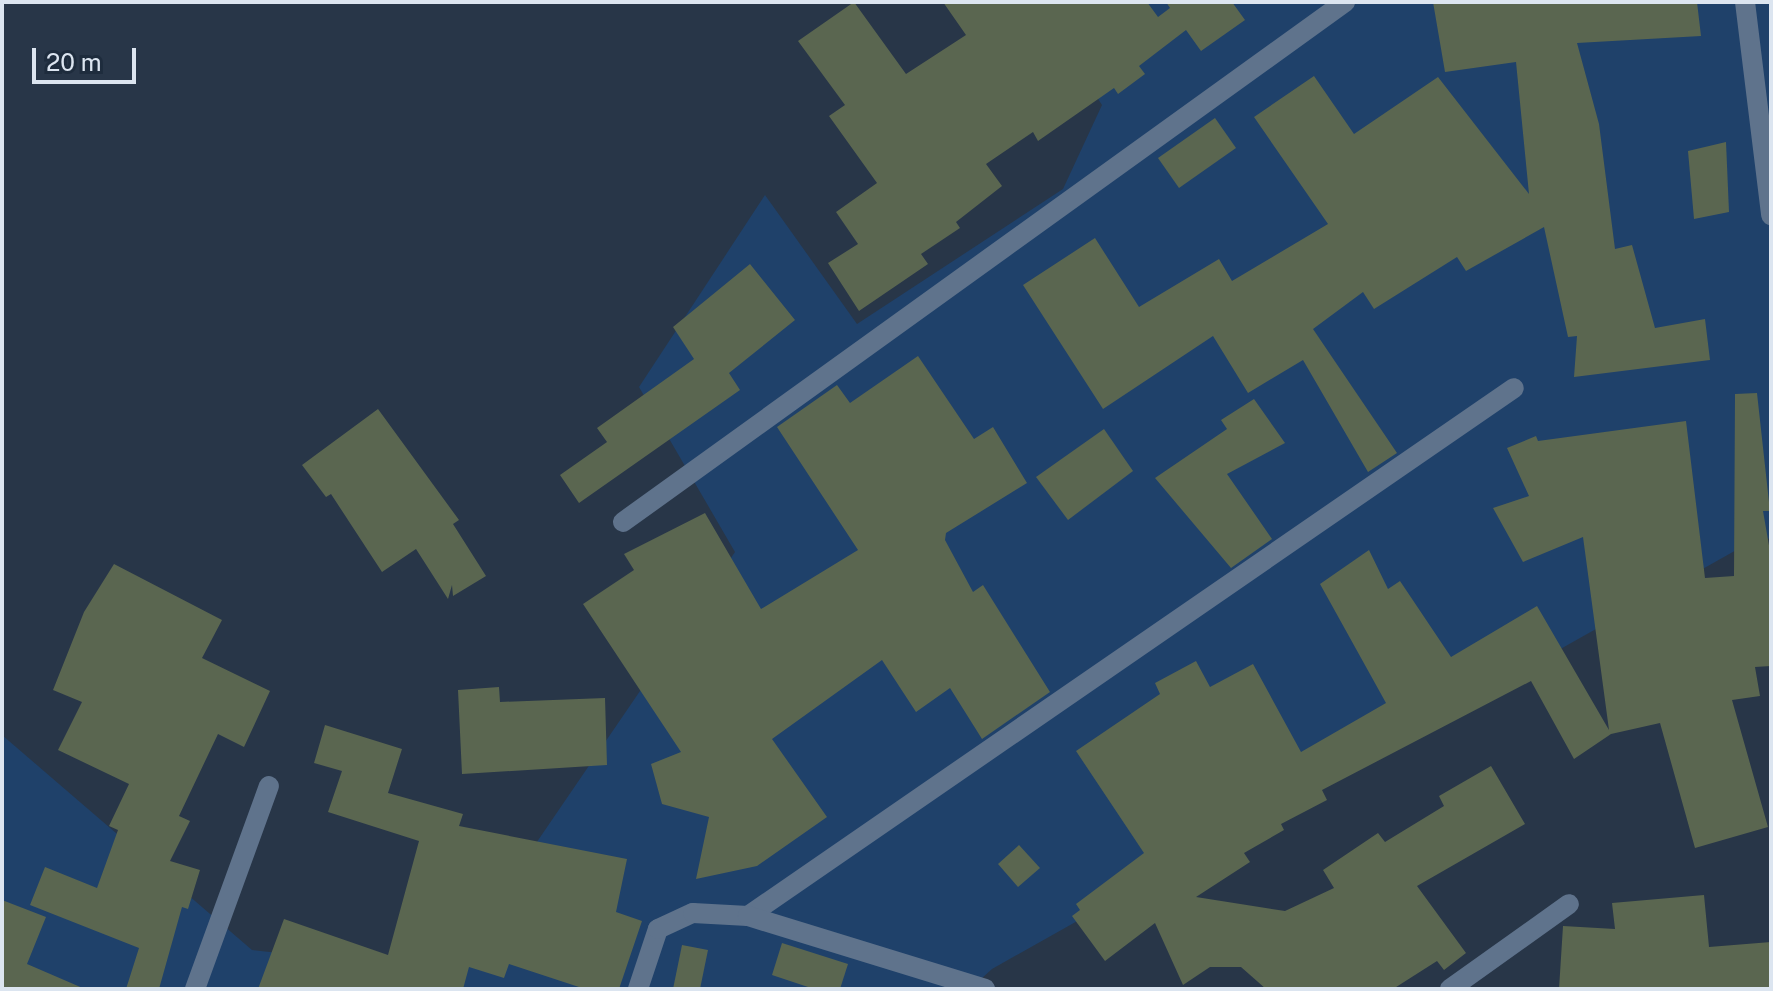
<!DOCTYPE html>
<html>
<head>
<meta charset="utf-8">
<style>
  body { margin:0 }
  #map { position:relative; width:1773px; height:991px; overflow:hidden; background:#283648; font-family:"Public Sans",sans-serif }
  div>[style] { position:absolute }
  .green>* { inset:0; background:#1f416a }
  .building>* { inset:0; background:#5a6650 }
  .minor>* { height:20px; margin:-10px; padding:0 10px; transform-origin:10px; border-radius:10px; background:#5f738c }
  span { translate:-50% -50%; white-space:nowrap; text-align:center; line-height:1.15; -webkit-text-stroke:7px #1e2c3d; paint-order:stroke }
  .frame { position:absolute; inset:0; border:4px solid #dce5f0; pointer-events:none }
  .scale { position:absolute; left:32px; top:48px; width:104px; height:36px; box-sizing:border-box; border:4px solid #dce5f0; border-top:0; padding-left:10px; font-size:24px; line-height:28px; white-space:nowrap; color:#dce5f0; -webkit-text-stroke:6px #1e2c3d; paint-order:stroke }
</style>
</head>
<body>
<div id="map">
  <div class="green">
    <i style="clip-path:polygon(1035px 2px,1771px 2px,1771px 538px,1747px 544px,992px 969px,970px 989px,2px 989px,2px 735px,252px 950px,448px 972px,735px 552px,639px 387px,765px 195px,857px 324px,1063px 189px,1102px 105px)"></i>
  </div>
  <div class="building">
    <i style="clip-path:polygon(854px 2px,906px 74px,966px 35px,943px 2px,1147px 2px,1158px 17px,1170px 8px,1166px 2px,1232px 2px,1245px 20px,1201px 51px,1186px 30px,1139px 66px,1145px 74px,1118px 94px,1114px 88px,1038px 141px,1033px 132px,986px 164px,1002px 186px,956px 222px,960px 228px,921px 254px,928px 264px,859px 311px,828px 263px,858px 244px,836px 212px,877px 183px,829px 116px,845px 105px,798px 41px)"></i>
    <i style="clip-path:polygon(1433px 2px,1697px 2px,1701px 36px,1577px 43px,1599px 124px,1615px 249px,1632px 245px,1655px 328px,1705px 319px,1710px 360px,1574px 377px,1577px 336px,1568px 337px,1544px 227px,1466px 271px,1457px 257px,1374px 309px,1363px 292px,1313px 329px,1397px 453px,1368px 472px,1303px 360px,1248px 393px,1213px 336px,1103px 409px,1023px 285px,1095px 238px,1139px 307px,1219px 259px,1232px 281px,1328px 224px,1254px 117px,1314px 76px,1354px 134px,1438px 77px,1529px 194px,1516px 62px,1445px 72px)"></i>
    <i style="clip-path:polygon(1215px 118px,1236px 148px,1179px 188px,1158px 158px)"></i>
    <i style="clip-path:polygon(1726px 142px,1729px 212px,1694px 219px,1688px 151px)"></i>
    <i style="clip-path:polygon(750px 264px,795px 320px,729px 373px,740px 390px,579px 503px,560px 475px,607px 442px,597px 428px,694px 359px,673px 327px)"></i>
    <i style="clip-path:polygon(918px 356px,974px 439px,993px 427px,1027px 483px,946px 533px,945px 540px,973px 592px,983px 585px,1050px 692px,982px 739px,950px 688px,916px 712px,882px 660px,772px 739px,827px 817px,757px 866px,696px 879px,709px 817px,662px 804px,651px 764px,681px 752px,583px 604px,634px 570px,624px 554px,705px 513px,761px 609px,858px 550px,777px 427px,837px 385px,850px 403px)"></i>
    <i style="clip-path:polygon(1757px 393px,1770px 511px,1763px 511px,1771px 557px,1771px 666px,1755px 667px,1760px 696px,1732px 700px,1768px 827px,1695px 848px,1660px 723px,1611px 734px,1574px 759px,1531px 681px,1322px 790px,1327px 800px,1281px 824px,1284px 830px,1244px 853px,1250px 862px,1196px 897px,1285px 911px,1334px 888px,1323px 870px,1378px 833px,1385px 842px,1444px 806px,1439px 796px,1491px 766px,1525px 824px,1417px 886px,1466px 953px,1444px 970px,1437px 961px,1393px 989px,1266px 989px,1241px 967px,1210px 967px,1183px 985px,1155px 923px,1105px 961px,1072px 916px,1080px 910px,1076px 904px,1144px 853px,1076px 751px,1160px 694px,1155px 683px,1196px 661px,1210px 687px,1253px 664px,1301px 752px,1386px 703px,1320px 584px,1369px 550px,1388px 589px,1400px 581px,1451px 657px,1537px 606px,1609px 730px,1583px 537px,1523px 562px,1493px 508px,1529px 496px,1507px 448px,1536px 436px,1538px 441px,1686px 421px,1705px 578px,1734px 576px,1735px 394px)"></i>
    <i style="clip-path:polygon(1254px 399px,1285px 443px,1227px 474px,1272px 539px,1231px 568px,1155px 478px,1227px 429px,1221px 420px)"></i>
    <i style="clip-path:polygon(378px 409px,459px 520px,453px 524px,486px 576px,453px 596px,452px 585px,448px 599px,416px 549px,382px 572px,331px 494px,326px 497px,302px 465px)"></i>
    <i style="clip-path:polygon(1104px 429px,1133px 471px,1068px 520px,1036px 477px)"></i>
    <i style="clip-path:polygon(114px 564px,222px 620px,202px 658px,270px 691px,244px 747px,218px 734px,179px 816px,190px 821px,170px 861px,200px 870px,188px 909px,182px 907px,159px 989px,126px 989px,139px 948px,30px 905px,45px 867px,97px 888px,118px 830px,109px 826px,129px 784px,58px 750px,82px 702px,53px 690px,84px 612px)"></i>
    <i style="clip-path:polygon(499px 687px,500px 702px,605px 698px,607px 765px,462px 774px,458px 690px)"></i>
    <i style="clip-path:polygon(325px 725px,402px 749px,388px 793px,463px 814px,459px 826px,627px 859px,616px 912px,642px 921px,619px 989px,585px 989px,509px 964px,504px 978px,469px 967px,463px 989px,258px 989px,284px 919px,388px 955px,419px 841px,328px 812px,342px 771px,314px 763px)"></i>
    <i style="clip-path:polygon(1019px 845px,1040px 868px,1018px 887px,998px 864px)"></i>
    <i style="clip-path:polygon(1704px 895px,1709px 947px,1771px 942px,1771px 989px,1559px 989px,1563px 926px,1615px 929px,1612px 903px)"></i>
    <i style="clip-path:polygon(2px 900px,46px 917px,27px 964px,85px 989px,2px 989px)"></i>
    <i style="clip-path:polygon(782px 943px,848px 964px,840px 989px,814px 989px,772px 975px)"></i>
    <i style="clip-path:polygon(682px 945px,708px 950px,700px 989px,673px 989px)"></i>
  </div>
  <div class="minor">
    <i style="left:1745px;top:2px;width:215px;rotate:83deg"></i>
    <i style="left:623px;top:522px;width:890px;rotate:-35.76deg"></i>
    <i style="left:748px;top:916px;width:930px;rotate:-34.58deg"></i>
    <i style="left:195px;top:989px;width:216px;rotate:-70deg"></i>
    <i style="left:638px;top:989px;width:63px;rotate:-71.6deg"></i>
    <i style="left:658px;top:929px;width:38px;rotate:-25deg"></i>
    <i style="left:693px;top:913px;width:55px;rotate:3.1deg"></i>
    <i style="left:748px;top:916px;width:248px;rotate:17.1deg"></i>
    <i style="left:1450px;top:989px;width:146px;rotate:-35.5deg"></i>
  </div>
  <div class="frame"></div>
  <div class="scale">20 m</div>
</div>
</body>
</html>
